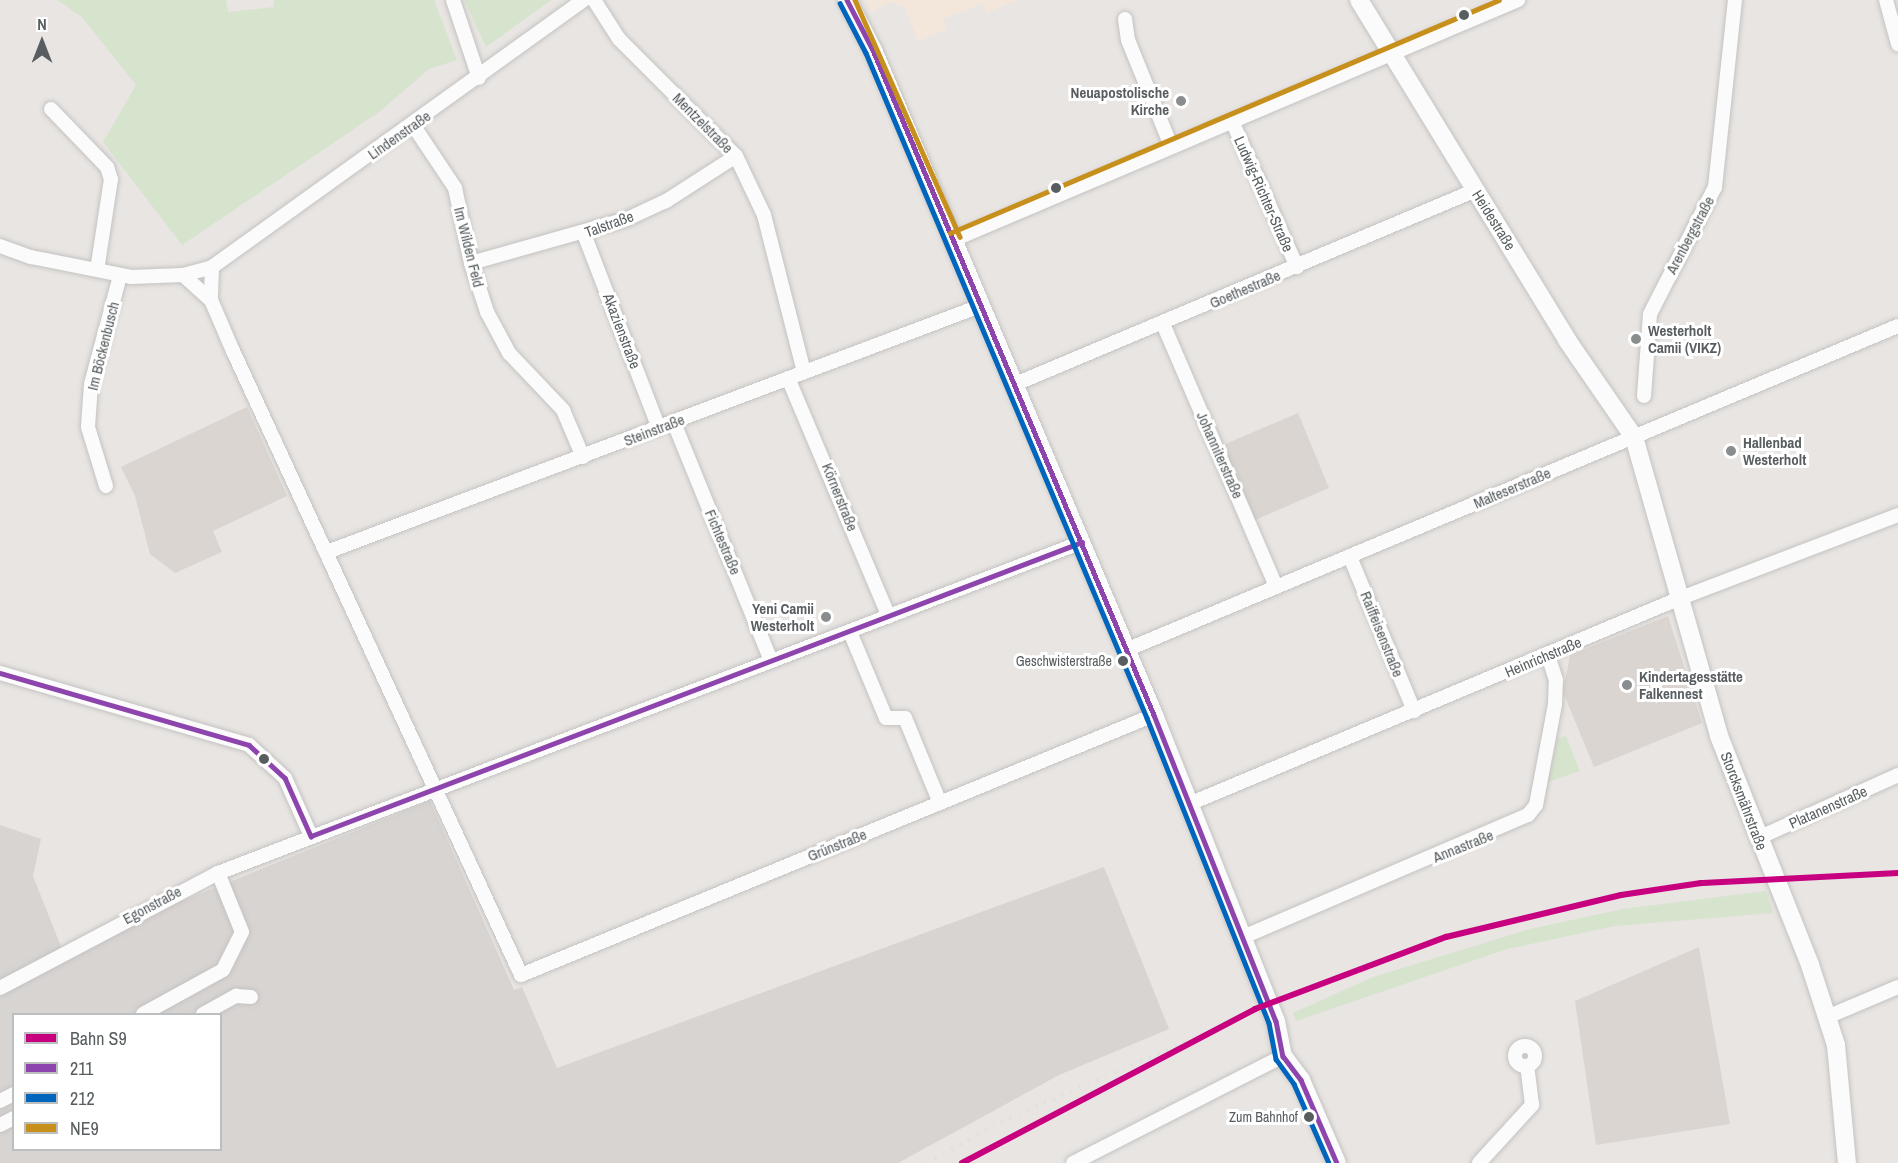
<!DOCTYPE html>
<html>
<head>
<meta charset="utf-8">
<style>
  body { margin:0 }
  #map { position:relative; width:1898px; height:1163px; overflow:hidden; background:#e8e5e2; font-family:"Archivo Narrow",sans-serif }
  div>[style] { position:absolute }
  .commercial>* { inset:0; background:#f3e6da }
  .industrial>* { inset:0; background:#d8d4d2 }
  .education>* { inset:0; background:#dad5d1 }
  .green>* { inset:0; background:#d6e4cd }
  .roads { filter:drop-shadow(0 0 2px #c4c3c2) drop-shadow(0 0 2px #c4c3c2) }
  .street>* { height:14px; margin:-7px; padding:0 7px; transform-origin:7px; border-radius:7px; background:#fcfbfb }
  .street>.ring { margin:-7px; padding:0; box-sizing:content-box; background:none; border:14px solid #fcfbfb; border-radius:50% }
  .secondary>* { height:18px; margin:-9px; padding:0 9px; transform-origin:9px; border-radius:9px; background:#fcfbfb }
  .rail>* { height:4px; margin-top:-2px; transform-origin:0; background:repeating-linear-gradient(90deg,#e0e0df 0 1.5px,transparent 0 9.5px) }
  .bus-1>* { height:4.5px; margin:-2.25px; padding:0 2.25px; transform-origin:2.25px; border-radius:2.25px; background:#8e44ad }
  .bus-2>* { height:4.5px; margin:-2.25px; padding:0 2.25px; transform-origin:2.25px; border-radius:2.25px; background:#0065bd }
  .bus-3>* { height:4.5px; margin:-2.25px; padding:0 2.25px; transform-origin:2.25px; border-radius:2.25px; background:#c7901d }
  .rail-1>* { height:6px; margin:-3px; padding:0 3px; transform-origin:3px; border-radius:3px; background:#c7007f }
  .dots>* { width:16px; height:16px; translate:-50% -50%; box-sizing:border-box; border:3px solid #fff; border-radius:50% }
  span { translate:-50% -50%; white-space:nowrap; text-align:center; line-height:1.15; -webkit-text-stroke:6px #fff; paint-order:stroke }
  .bus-label { font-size:14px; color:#585e60 }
  .right { translate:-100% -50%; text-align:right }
  .poi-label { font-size:15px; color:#585e60; font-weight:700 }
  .left { translate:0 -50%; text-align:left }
  .street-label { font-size:15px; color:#585e60 }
  .legend { position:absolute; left:12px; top:1013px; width:210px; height:138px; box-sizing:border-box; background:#fff; border:2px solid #bcbfbf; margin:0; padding:8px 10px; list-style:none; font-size:18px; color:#585e60 }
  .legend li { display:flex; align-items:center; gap:12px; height:30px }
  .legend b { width:30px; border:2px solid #bcbfbf }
  .north { position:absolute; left:12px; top:12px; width:60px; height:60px; -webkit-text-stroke:4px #fff; paint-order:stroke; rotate:0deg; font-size:16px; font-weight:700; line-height:24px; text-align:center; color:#585e60 }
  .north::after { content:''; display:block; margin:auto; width:21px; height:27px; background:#585e60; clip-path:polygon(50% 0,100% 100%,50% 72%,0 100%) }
</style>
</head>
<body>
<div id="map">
  <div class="commercial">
    <i style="clip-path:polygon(865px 0,1018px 0,987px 13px,983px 4px,943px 19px,947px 29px,918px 42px,905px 8px,891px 2px,871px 12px)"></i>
  </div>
  <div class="industrial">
    <i style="clip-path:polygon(evenodd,430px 801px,514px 990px,522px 987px,557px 1068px,1104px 867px,1169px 1029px,1059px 1075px,898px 1163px,0 1163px,0 825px,41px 839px,33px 876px,66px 959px,167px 907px,430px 801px,14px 1014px,220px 1014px,220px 1150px,14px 1150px,14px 1014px)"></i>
  </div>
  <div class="education">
    <i style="clip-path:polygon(247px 407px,287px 496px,213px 531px,222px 552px,175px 573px,150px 554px,135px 496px,121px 467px)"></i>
    <i style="clip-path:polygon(1298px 413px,1329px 488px,1255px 520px,1223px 445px)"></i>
    <i style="clip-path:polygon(1668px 616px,1702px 723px,1594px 767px,1563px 692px,1570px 655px)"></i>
    <i style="clip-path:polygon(1699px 947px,1730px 1124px,1596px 1145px,1575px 1001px)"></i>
  </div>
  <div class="green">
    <i style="clip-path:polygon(57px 0,226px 0,228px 12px,274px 7px,274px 0,434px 0,457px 60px,429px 69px,379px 112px,182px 245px,103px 142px,136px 85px,82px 17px)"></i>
    <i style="clip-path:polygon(464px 0,551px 0,486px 47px)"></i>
    <i style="clip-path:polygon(1566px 736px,1580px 771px,1548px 782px,1557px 739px)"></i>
    <i style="clip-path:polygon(1766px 891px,1773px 913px,1615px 926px,1507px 949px,1296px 1021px,1293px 1013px,1373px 977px,1530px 929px,1623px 909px)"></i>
  </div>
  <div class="roads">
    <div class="street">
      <i style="left:453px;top:0;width:82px;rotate:71.6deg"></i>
      <i style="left:594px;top:0;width:46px;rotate:57.3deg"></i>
      <i style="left:619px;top:39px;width:165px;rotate:45deg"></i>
      <i style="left:736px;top:156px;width:65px;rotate:64.6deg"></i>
      <i style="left:764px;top:215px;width:162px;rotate:75.7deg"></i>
      <i style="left:1886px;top:0;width:46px;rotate:74.7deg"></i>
      <i style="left:1125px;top:19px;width:21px;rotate:82deg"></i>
      <i style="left:1128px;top:40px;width:114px;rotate:67.9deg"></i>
      <i style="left:51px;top:109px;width:81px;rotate:46deg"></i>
      <i style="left:107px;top:167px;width:13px;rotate:72deg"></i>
      <i style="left:111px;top:179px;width:92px;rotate:98.7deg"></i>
      <i style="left:1232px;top:121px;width:160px;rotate:66deg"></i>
      <i style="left:413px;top:125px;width:76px;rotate:56.3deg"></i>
      <i style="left:455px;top:188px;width:77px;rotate:78deg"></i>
      <i style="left:471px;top:263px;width:52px;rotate:71.9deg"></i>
      <i style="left:487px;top:312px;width:47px;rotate:61.8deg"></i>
      <i style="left:509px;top:353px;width:79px;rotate:46.5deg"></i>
      <i style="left:563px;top:410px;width:51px;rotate:66.9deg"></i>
      <i style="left:584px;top:234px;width:208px;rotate:68.9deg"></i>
      <i style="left:953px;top:240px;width:614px;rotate:-23.01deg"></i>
      <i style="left:0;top:246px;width:33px;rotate:20deg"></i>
      <i style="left:31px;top:257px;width:102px;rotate:11.3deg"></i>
      <i style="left:131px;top:277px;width:52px;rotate:-2.2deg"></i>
      <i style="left:183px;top:275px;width:30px;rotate:-15deg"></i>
      <i style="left:212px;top:267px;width:458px;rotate:-35.7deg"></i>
      <i style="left:471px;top:263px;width:162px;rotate:-15.8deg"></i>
      <i style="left:627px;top:219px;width:43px;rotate:-24.8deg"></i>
      <i style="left:666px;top:201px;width:83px;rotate:-32.7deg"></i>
      <i style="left:212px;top:267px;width:33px;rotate:92deg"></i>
      <i style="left:211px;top:300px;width:56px;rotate:66.7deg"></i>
      <i style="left:233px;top:351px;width:687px;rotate:65.22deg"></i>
      <i style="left:521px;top:975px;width:684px;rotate:-22.33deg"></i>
      <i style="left:183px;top:275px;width:38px;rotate:42deg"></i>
      <i style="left:1163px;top:324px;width:286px;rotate:66.7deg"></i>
      <i style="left:788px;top:378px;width:259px;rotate:67.1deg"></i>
      <i style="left:1013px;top:385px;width:502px;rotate:-22.84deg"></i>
      <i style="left:1644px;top:396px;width:82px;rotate:-85.8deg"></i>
      <i style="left:1650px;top:314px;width:143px;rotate:-62.9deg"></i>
      <i style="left:1715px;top:187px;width:188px;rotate:-83.9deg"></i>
      <i style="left:674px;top:423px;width:257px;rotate:67.8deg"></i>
      <i style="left:106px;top:486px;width:62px;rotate:-107deg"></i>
      <i style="left:88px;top:427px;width:43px;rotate:-86deg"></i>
      <i style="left:91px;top:384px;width:112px;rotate:-75deg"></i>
      <i style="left:327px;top:552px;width:698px;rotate:-20.64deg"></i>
      <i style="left:1350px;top:557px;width:167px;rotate:67.4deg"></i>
      <i style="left:850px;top:632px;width:93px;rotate:67.3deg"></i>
      <i style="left:886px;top:718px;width:19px"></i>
      <i style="left:905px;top:718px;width:92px;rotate:67.6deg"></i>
      <i style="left:1126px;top:650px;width:837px;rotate:-22.77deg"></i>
      <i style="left:0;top:673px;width:259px;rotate:16.1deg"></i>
      <i style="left:249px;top:745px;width:49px;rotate:42.5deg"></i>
      <i style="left:285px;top:778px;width:64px;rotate:65.9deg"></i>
      <i style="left:1189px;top:804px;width:525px;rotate:-22.75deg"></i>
      <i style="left:1673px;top:601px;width:241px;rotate:-20.9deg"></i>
      <i style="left:1758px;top:838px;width:154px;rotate:-24.2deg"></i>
      <i style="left:1243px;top:937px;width:310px;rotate:-23.2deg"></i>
      <i style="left:1528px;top:815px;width:13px;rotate:-51deg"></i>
      <i style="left:1536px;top:805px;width:103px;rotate:-79.3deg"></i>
      <i style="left:1555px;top:704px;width:24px;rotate:-88deg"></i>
      <i style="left:1556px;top:680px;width:26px;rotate:-108deg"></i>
      <i style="left:0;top:988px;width:246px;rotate:-27.8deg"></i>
      <i style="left:218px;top:873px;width:925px;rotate:-20.96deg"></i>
      <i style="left:143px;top:1014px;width:91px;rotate:-28.8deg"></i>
      <i style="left:223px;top:970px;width:42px;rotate:-63.4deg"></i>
      <i style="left:242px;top:932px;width:64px;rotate:-112.1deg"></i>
      <i style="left:203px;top:1014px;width:38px;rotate:-29deg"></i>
      <i style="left:236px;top:996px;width:15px;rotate:4deg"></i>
      <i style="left:1827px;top:1017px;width:77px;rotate:-22.9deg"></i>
      <i class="ring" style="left:1515px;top:1046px;width:6px;height:6px"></i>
      <i style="left:0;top:1101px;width:16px;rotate:-27deg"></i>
      <i style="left:0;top:1125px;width:16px;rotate:-27deg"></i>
      <i style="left:1073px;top:1163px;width:236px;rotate:-27deg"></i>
      <i style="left:1479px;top:1163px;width:79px;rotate:-47.6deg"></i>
      <i style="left:1532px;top:1105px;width:39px;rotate:-97deg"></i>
    </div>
    <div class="secondary">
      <i style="left:847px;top:0;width:56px;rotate:62.5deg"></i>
      <i style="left:873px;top:50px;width:722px;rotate:67.09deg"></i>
      <i style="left:1154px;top:715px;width:329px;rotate:68.3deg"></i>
      <i style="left:1276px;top:1021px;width:36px;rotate:79deg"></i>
      <i style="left:1283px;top:1056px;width:30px;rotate:53deg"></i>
      <i style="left:1301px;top:1080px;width:90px;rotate:66.6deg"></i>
      <i style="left:1359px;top:0;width:399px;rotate:58.5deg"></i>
      <i style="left:1567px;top:340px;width:118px;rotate:55.4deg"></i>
      <i style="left:1634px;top:437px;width:311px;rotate:74.1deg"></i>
      <i style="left:1719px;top:736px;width:246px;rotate:68.3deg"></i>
      <i style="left:1810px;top:965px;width:84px;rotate:72deg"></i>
      <i style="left:1836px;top:1045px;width:119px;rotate:84.7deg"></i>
    </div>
  </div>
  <div class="rail">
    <i style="left:1001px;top:1122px;width:210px;rotate:-23.5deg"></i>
    <i style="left:927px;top:1163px;width:93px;rotate:-29.1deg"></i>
  </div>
  <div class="bus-1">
    <i style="left:847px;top:0;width:56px;rotate:62.5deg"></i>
    <i style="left:873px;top:50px;width:722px;rotate:67.09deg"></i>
    <i style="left:1154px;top:715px;width:329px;rotate:68.3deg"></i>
    <i style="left:1276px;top:1021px;width:36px;rotate:79deg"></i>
    <i style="left:1283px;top:1056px;width:30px;rotate:53deg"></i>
    <i style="left:1301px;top:1080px;width:90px;rotate:66.6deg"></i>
    <i style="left:0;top:673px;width:259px;rotate:16.1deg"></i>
    <i style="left:249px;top:745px;width:49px;rotate:42.5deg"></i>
    <i style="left:285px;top:778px;width:64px;rotate:65.9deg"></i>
    <i style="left:311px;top:836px;width:825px;rotate:-20.87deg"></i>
  </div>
  <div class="bus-2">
    <i style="left:840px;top:3px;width:56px;rotate:62.5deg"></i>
    <i style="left:866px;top:53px;width:722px;rotate:67.09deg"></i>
    <i style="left:1147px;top:718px;width:328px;rotate:68.2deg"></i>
    <i style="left:1269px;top:1023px;width:37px;rotate:79deg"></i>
    <i style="left:1276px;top:1059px;width:31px;rotate:54deg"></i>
    <i style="left:1294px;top:1084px;width:86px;rotate:66.1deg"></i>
  </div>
  <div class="bus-3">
    <i style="left:855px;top:0;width:259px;rotate:66.1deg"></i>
    <i style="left:950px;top:233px;width:596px;rotate:-23deg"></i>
  </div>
  <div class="rail-1">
    <i style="left:962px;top:1163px;width:331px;rotate:-27.7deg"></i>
    <i style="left:1255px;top:1009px;width:204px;rotate:-20.7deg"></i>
    <i style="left:1446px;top:937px;width:180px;rotate:-13.5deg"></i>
    <i style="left:1621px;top:895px;width:81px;rotate:-8.5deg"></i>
    <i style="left:1701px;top:883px;width:197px;rotate:-2.9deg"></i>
  </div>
  <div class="dots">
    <i style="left:1464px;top:15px;background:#585e60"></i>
    <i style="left:1181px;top:101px;background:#8a8d8e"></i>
    <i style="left:1056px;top:188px;background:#585e60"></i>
    <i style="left:1636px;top:339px;background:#8a8d8e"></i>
    <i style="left:1731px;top:451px;background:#8a8d8e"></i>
    <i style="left:826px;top:617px;background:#8a8d8e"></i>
    <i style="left:1123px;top:661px;background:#585e60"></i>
    <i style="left:1627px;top:685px;background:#8a8d8e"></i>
    <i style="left:264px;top:759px;background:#585e60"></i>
    <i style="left:1309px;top:1117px;background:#585e60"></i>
  </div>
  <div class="bus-label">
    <span class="right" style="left:1112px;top:661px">Geschwisterstraße</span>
    <span class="right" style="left:1298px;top:1117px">Zum Bahnhof</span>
  </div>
  <div class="poi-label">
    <span class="right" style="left:1169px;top:101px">Neuapostolische<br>Kirche</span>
    <span class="left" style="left:1648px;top:339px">Westerholt<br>Camii (VIKZ)</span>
    <span class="left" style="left:1743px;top:451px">Hallenbad<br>Westerholt</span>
    <span class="right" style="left:814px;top:617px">Yeni Camii<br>Westerholt</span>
    <span class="left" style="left:1639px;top:685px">Kindertagesstätte<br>Falkennest</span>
  </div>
  <div class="street-label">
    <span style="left:703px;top:123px;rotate:45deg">Mentzelstraße</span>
    <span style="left:399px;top:135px;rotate:-35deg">Lindenstraße</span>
    <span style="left:1264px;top:194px;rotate:66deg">Ludwig-Richter-Straße</span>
    <span style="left:1494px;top:220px;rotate:58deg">Heidestraße</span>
    <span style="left:609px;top:224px;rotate:-20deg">Talstraße</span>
    <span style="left:1690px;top:235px;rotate:-62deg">Arenbergstraße</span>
    <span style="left:469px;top:247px;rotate:76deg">Im Wilden Feld</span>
    <span style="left:1245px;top:289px;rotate:-23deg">Goethestraße</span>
    <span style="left:622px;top:331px;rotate:69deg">Akazienstraße</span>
    <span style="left:103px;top:346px;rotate:-76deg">Im Böckenbusch</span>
    <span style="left:654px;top:430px;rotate:-21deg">Steinstraße</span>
    <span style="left:1220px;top:455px;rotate:66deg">Johanniterstraße</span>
    <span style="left:1512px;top:488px;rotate:-23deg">Malteserstraße</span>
    <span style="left:840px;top:497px;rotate:68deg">Körnerstraße</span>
    <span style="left:723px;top:542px;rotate:67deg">Fichtestraße</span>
    <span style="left:1382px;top:634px;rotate:68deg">Raiffeisenstraße</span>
    <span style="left:1543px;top:657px;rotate:-23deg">Heinrichstraße</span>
    <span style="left:1744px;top:801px;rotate:69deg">Storcksmährstraße</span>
    <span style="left:1828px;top:807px;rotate:-24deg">Platanenstraße</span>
    <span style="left:837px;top:845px;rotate:-22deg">Grünstraße</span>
    <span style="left:1463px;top:846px;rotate:-22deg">Annastraße</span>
    <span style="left:152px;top:905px;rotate:-28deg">Egonstraße</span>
  </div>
  <ul class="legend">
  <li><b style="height:8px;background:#c7007f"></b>Bahn S9</li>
  <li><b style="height:8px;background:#8e44ad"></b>211</li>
  <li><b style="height:8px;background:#0065bd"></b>212</li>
  <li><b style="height:8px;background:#c7901d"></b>NE9</li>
  </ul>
  <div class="north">N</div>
</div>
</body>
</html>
